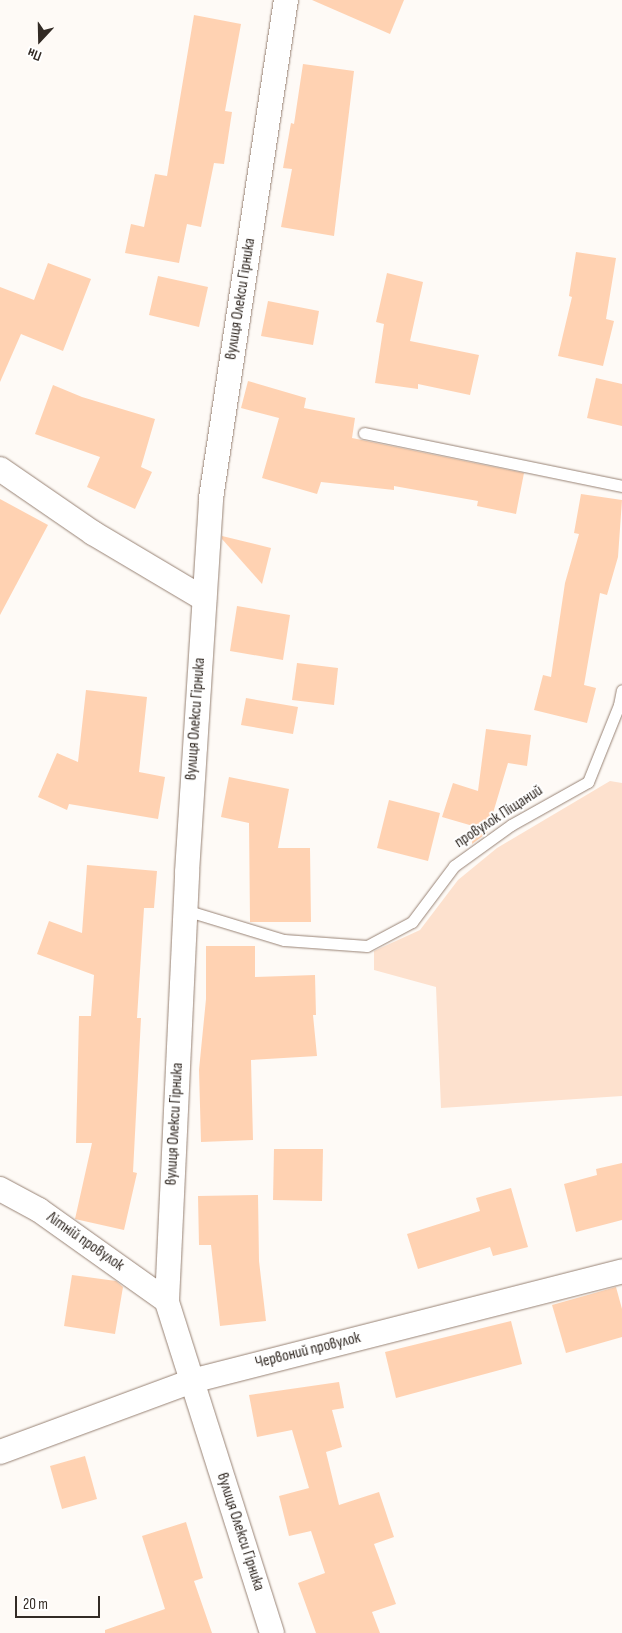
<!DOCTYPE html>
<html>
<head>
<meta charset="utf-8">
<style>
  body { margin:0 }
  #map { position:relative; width:622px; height:1633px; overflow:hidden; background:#fefaf6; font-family:"Sofia Sans Condensed",sans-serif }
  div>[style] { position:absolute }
  .green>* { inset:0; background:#fde1ce }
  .building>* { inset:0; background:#ffd2b2 }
  .roads { filter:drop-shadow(0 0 1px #988375) drop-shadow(0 0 1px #988375) }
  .lane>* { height:11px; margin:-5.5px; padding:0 5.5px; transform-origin:5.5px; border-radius:5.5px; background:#fff }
  .street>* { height:24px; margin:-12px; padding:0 12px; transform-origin:12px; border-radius:12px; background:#fff }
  span { translate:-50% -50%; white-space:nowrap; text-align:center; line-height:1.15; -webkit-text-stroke:4px #fff; paint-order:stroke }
  .street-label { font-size:16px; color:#332b25 }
  .north { position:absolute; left:15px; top:15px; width:50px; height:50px; -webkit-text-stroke:4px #fff; paint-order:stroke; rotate:201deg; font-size:14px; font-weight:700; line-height:20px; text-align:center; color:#332b25 }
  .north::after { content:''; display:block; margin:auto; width:18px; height:22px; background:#332b25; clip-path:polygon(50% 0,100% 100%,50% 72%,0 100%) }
  .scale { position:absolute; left:15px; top:1596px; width:85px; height:22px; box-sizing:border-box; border:2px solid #332b25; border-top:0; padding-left:6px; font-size:15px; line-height:18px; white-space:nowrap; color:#332b25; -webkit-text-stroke:4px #fff; paint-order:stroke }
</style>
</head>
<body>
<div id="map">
  <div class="green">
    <i style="clip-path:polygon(610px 781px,622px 783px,622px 1096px,441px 1108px,436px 987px,374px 970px,374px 951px,420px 930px,458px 880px,497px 848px)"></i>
  </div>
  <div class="building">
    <i style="clip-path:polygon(312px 0,404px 0,390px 34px)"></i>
    <i style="clip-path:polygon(194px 15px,241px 24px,225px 111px,232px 112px,224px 164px,214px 163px,201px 227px,187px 224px,179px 263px,125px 253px,131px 224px,144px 227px,155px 174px,167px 176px)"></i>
    <i style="clip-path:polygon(303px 64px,354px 71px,334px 236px,281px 227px,292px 169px,283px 168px,291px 123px,294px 124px)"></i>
    <i style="clip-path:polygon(576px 252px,616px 258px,606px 319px,614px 321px,603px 366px,558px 356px,572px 297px,569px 296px)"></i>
    <i style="clip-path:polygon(48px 263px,91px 279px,63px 351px,21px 334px,0 382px,0 287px,34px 300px)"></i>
    <i style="clip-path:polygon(387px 273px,423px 282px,410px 341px,479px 355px,470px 395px,418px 384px,418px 389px,375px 383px,384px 324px,376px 322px)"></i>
    <i style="clip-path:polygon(158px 276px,208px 287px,199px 327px,149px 315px)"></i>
    <i style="clip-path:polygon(268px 301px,319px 311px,313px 345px,261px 336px)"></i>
    <i style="clip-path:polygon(596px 378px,622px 384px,622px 426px,587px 418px)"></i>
    <i style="clip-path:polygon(248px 381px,306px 398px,304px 408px,355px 418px,352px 438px,524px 473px,516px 514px,477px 506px,478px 501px,394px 486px,394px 490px,321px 482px,317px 494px,262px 478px,279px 418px,241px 408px)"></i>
    <i style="clip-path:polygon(53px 385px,82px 397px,155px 419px,141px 467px,152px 472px,135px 509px,87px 487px,100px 457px,35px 434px)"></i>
    <i style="clip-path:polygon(581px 494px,622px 500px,618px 557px,607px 595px,600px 593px,584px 685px,596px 688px,587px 723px,534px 710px,543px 675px,551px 677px,565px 583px,579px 534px,574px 533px)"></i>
    <i style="clip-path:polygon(0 499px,48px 525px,0 615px)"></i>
    <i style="clip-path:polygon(222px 536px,271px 548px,262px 584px,222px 539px)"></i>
    <i style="clip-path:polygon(237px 606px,290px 615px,283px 660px,230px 651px)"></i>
    <i style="clip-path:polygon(297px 663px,338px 668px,334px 705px,292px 700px)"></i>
    <i style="clip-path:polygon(86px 690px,147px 697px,139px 772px,165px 777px,158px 819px,69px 804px,67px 810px,38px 797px,57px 753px,78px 762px)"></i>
    <i style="clip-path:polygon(246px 698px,298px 707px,293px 734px,241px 725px)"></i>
    <i style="clip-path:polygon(486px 729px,531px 735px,527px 766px,508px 763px,487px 833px,472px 844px,473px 826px,442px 817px,453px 783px,478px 791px)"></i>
    <i style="clip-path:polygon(229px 777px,289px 789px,278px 848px,310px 848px,311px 922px,250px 922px,249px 823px,221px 817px)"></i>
    <i style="clip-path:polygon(389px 800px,440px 813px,428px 861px,377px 848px)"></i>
    <i style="clip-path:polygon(87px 865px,157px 871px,154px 908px,144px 908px,137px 1018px,141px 1018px,133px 1172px,137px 1173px,124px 1230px,75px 1219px,92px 1143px,76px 1143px,79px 1016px,91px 1016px,94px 975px,37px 954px,49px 921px,82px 933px)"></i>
    <i style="clip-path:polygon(206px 946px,255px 946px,255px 977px,315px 975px,316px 1015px,313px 1015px,317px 1056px,251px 1060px,253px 1140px,201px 1142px,199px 1070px,206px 999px)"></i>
    <i style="clip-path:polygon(274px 1149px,323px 1149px,322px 1201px,273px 1200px)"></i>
    <i style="clip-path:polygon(622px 1163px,622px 1220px,576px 1232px,564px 1184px,597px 1175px,596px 1169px)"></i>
    <i style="clip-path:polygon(511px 1188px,528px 1247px,493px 1256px,490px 1247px,418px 1269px,407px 1234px,480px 1211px,476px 1198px)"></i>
    <i style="clip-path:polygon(258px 1195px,259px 1261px,266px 1321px,220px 1326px,211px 1245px,199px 1245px,198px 1196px)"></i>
    <i style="clip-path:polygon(72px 1275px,116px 1281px,123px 1287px,115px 1334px,64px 1326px)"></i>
    <i style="clip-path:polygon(616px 1287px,622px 1309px,622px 1337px,566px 1353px,552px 1305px)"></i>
    <i style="clip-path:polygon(511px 1321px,522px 1364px,396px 1398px,385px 1352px)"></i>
    <i style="clip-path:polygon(339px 1382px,344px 1408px,332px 1410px,342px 1447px,326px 1452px,339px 1505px,379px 1492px,394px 1537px,374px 1544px,396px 1604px,372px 1612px,380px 1633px,316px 1633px,298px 1583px,325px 1573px,311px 1531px,289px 1536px,279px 1496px,309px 1488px,292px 1430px,257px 1437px,249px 1395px)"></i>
    <i style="clip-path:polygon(85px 1456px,97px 1499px,62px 1509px,50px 1466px)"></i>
    <i style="clip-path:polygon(186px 1522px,203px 1578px,194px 1581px,212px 1633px,105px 1633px,105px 1630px,165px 1609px,142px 1536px)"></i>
  </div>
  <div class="roads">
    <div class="lane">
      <i style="left:364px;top:433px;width:263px;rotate:11.6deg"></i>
      <i style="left:185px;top:910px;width:103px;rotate:16.9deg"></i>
      <i style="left:284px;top:940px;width:83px;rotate:4.1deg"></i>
      <i style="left:367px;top:946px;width:51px;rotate:-28.1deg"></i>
      <i style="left:412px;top:922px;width:70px;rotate:-53.1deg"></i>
      <i style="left:454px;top:866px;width:70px;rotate:-35.7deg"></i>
      <i style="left:511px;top:825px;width:88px;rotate:-29.2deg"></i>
      <i style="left:588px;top:782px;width:83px;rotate:-68.1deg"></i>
      <i style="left:619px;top:705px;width:15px;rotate:-79deg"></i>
    </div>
    <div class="street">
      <i style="left:0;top:469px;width:113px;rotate:34.5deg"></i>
      <i style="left:93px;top:533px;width:129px;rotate:30.7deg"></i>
      <i style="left:0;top:1189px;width:44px;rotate:28.3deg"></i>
      <i style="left:39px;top:1210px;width:157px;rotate:35.4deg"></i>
      <i style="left:0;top:1452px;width:205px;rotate:-20.3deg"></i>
      <i style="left:192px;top:1381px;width:444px;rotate:-14.3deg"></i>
      <i style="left:272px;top:1633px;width:348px;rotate:-107.6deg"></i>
      <i style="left:167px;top:1301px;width:429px;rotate:-87.3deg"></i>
      <i style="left:187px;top:872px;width:375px;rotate:-86.3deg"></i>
      <i style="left:211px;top:498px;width:504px;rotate:-81.44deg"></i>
    </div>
  </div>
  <div class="street-label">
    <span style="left:241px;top:299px;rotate:-81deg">вулиця Олекси Гірника</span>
    <span style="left:196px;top:719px;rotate:-86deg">вулиця Олекси Гірника</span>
    <span style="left:499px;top:817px;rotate:-33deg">провулок Піщаний</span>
    <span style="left:175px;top:1124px;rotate:-87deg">вулиця Олекси Гірника</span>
    <span style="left:85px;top:1242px;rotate:35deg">Літній провулок</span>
    <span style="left:308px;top:1351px;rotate:-14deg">Червоний провулок</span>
    <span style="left:240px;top:1532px;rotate:72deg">вулиця Олекси Гірника</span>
  </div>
  <div class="north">Пн</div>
  <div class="scale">20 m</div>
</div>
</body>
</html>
